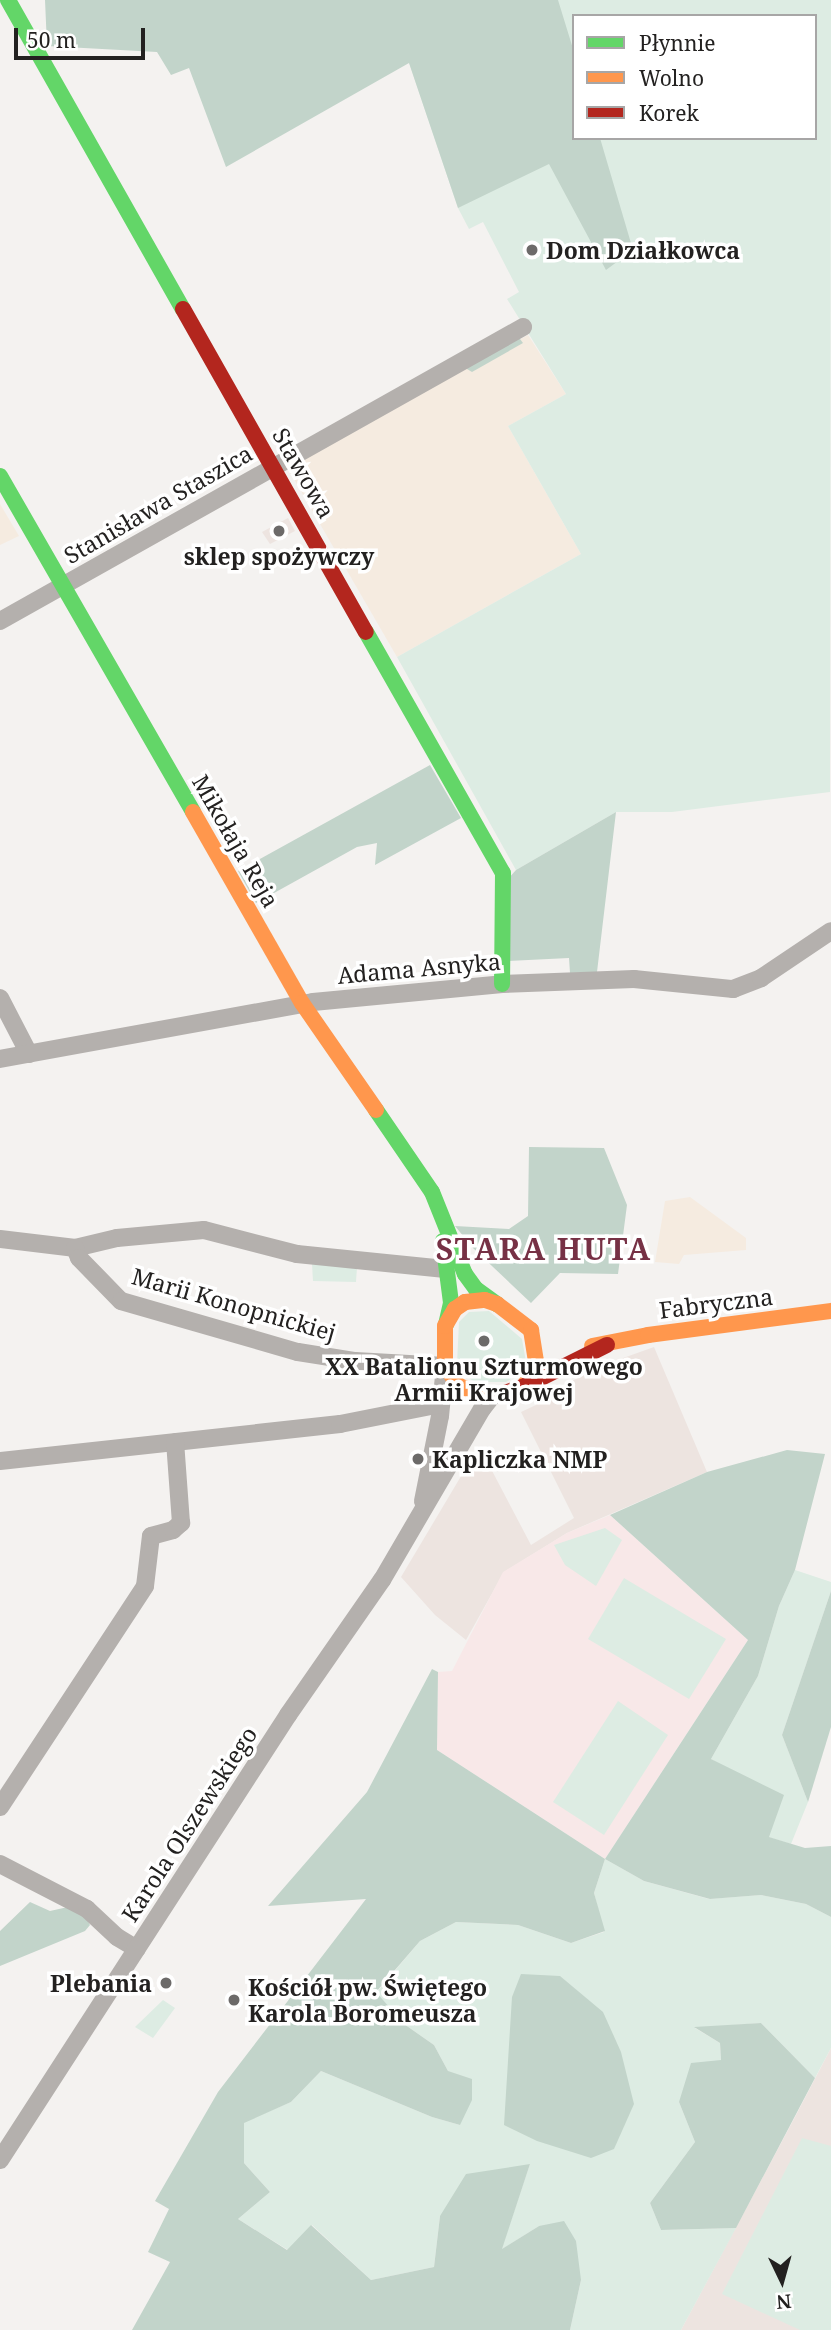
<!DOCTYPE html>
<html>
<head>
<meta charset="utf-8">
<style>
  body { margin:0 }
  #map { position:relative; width:831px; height:2330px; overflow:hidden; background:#f4f2f0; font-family:"Noto Serif",serif }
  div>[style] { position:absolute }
  .built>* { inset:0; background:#ede4e0 }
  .industrial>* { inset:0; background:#f5ebe0 }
  .education>* { inset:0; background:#f8e8e8 }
  .green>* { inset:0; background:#ddece3 }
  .forest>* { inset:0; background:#c2d4ca }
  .street>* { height:18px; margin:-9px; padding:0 9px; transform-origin:9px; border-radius:9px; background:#b4b0ad }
  .fast>* { height:16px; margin:-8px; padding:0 8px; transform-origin:8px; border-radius:8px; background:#63d668 }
  .slow>* { height:16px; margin:-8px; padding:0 8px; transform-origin:8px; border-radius:8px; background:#ff974d }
  .jam>* { height:16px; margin:-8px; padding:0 8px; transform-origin:8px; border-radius:8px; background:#b3261e }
  .dots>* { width:19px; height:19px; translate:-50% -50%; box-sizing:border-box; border:4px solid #fff; border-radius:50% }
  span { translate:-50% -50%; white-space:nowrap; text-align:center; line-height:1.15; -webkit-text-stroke:7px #fff; paint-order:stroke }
  .poi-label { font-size:23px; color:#232120; font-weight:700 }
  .left { translate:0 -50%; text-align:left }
  .right { translate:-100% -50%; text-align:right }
  .street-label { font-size:23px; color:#232120 }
  .district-label { font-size:30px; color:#763145; font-weight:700; letter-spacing:2px }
  .legend { position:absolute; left:572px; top:14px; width:245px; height:126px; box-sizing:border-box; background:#fff; border:2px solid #a7a6a6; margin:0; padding:9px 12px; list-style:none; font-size:21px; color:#232120 }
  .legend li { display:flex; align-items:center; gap:14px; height:35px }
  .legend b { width:35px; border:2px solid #a7a6a6 }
  .north { position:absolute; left:747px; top:2246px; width:70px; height:70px; -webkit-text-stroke:5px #fff; paint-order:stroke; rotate:175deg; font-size:19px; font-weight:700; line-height:28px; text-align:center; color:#232120 }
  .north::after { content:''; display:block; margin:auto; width:24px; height:32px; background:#232120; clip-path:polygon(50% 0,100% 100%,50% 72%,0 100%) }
  .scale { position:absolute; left:14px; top:28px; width:131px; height:32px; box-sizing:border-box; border:4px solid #232120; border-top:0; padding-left:9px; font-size:21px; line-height:24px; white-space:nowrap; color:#232120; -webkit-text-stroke:5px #fff; paint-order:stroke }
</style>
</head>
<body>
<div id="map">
  <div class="built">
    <i style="clip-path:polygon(288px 518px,295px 531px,270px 544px,262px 532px)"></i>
    <i style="clip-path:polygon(654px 1347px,707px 1472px,567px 1533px,504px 1572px,466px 1640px,435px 1615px,401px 1577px,479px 1446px,531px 1545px,574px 1518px,521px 1412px,536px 1405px,533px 1399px,612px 1362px)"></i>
    <i style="clip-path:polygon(831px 2048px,831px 2330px,681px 2330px,795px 2117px)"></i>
  </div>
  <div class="industrial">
    <i style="clip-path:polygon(528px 335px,566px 394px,508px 426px,581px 554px,397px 657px,287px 467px)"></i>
    <i style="clip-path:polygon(0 504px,19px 536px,0 545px)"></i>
    <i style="clip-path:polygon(690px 1197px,746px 1238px,746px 1250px,684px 1255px,679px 1264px,655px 1262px,665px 1201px)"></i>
  </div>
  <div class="education">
    <i style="clip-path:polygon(610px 1515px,748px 1640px,605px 1859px,437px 1750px,438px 1672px,452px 1671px,503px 1572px,567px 1533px)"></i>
  </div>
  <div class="green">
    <i style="clip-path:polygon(evenodd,388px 0,831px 0,830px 792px,672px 812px,616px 812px,516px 870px,397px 657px,581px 554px,508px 426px,566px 394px,507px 299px,519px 292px,483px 222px,469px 229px,458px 208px,388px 0,574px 16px,815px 16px,815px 138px,574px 138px,574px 16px)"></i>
    <i style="clip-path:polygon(312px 1264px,357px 1267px,356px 1282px,313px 1281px)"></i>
    <i style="clip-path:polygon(489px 1311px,522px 1339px,526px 1362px,517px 1375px,506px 1382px,475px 1382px,464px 1375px,457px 1364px,459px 1322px,469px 1312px)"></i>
    <i style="clip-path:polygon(605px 1528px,622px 1540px,596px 1586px,565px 1565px,554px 1545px)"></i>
    <i style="clip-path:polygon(795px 1570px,831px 1582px,831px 1591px,782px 1735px,808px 1802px,791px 1844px,768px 1837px,731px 1771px,711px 1759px,758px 1676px,779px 1606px)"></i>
    <i style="clip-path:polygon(624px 1578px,726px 1639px,689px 1699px,588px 1639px)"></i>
    <i style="clip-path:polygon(618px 1701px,668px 1735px,604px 1835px,553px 1802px)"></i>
    <i style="clip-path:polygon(605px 1859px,644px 1881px,709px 1899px,761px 1895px,806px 1904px,831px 1917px,831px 2048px,815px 2078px,761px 2023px,695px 2028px,720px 2043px,721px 2060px,679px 2102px,695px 2142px,650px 2203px,661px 2230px,736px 2228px,681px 2330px,570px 2330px,581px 2280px,539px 2226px,501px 2250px,530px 2164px,440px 2216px,434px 2267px,371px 2280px,312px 2225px,288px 2250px,238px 2219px,270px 2192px,244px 2163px,244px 2122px,291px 2102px,321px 2071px,432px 2117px,460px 2125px,448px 2071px,434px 2045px,404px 2024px,376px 1993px,420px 1941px,456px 1922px,518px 1925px,571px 1943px,604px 1932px,594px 1893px)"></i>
    <i style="clip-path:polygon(163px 2000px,175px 2008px,153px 2038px,135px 2027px)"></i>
    <i style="clip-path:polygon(802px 2138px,831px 2146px,831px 2330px,800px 2330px,722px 2294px)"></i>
  </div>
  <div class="forest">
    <i style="clip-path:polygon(45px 0,558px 0,574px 52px,574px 138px,600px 138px,633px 250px,606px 270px,549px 164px,458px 208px,409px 63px,226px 167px,189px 68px,171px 75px,157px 52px,47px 46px)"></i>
    <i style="clip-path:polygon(517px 335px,523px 343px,472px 372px,462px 366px)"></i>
    <i style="clip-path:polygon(430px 765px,461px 818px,375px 865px,377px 843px,357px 847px,256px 903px,238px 871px)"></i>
    <i style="clip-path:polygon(616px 812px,597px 972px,570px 973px,569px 958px,507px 961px,508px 879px,516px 870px)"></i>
    <i style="clip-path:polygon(529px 1147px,604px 1148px,627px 1205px,618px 1274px,560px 1273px,531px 1303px,473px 1248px,455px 1226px,509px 1229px,528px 1216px)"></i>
    <i style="clip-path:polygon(787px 1450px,825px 1454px,795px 1570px,779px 1606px,758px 1676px,711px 1759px,784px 1795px,769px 1837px,805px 1848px,831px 1846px,831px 1917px,806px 1904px,761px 1895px,710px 1899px,644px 1881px,605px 1859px,594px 1893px,605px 1931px,571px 1943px,518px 1925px,456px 1922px,420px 1941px,376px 1992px,404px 2024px,434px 2045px,448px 2071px,472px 2079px,472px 2100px,460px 2125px,432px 2117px,321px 2071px,291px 2102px,244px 2123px,244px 2163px,270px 2192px,238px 2219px,287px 2250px,311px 2225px,371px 2280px,434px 2267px,440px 2216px,466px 2174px,530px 2164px,502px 2249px,539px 2226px,564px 2221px,576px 2241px,581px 2280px,570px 2330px,132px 2330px,170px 2262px,148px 2252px,169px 2209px,155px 2201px,218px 2092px,366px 1899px,268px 1906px,367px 1792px,432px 1669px,438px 1672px,437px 1750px,605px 1859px,748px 1640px,610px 1515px,707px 1472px)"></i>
    <i style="clip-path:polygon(831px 1591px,831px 1727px,808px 1802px,782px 1735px)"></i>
    <i style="clip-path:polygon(30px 1902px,50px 1911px,68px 1907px,85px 1916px,90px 1925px,85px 1931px,0 1966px,0 1931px)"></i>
    <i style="clip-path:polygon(521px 1974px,560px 1976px,603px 2012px,621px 2052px,634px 2104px,614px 2149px,591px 2158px,537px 2141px,504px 2125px,512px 1997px)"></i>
    <i style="clip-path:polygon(761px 2023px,815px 2078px,736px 2228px,661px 2230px,650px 2203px,695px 2142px,679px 2102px,691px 2063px,721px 2060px,720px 2043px,694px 2027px)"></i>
  </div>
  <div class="street">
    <i style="left:0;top:621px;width:600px;rotate:-29.34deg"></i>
    <i style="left:0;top:998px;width:63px;rotate:62.6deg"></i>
    <i style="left:0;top:1059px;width:318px;rotate:-10.3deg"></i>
    <i style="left:313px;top:1002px;width:190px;rotate:-5.4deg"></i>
    <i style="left:502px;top:984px;width:132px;rotate:-2.2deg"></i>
    <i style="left:634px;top:979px;width:100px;rotate:5.8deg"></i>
    <i style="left:733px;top:989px;width:30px;rotate:-21deg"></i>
    <i style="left:761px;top:978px;width:84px;rotate:-33.9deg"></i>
    <i style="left:0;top:1239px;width:76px;rotate:6.8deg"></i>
    <i style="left:75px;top:1248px;width:43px;rotate:-13.4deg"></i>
    <i style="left:117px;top:1238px;width:87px;rotate:-5.3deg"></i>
    <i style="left:204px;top:1230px;width:96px;rotate:14.5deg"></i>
    <i style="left:297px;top:1254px;width:149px;rotate:5.8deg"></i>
    <i style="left:75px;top:1248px;width:11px;rotate:68deg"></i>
    <i style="left:79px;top:1258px;width:60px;rotate:45.7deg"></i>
    <i style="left:121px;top:1301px;width:184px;rotate:16.1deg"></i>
    <i style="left:298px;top:1352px;width:58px;rotate:9deg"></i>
    <i style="left:355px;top:1361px;width:90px;rotate:3.2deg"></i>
    <i style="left:445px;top:1366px;width:50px;rotate:95.7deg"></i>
    <i style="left:440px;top:1416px;width:87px;rotate:101.3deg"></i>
    <i style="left:0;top:1461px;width:342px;rotate:-6.2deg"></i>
    <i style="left:340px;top:1424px;width:103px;rotate:-11.2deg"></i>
    <i style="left:0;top:1807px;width:264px;rotate:-56.7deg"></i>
    <i style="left:145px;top:1586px;width:50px;rotate:-83.2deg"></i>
    <i style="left:151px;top:1536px;width:23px;rotate:-15deg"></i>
    <i style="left:173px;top:1530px;width:11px;rotate:-41deg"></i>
    <i style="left:181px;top:1523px;width:81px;rotate:-94.2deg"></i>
    <i style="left:0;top:1864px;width:98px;rotate:27.3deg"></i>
    <i style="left:87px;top:1909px;width:41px;rotate:43deg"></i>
    <i style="left:117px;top:1937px;width:23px;rotate:31deg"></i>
    <i style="left:0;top:2160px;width:530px;rotate:-57.09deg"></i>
    <i style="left:288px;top:1715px;width:165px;rotate:-55.2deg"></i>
    <i style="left:382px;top:1580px;width:198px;rotate:-59.7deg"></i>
    <i style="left:482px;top:1409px;width:18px;rotate:-52deg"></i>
  </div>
  <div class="fast">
    <i style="left:8px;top:0;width:355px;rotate:60.5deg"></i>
    <i style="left:0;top:476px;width:387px;rotate:60.1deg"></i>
    <i style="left:366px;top:632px;width:277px;rotate:60.4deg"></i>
    <i style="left:503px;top:873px;width:111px;rotate:90.5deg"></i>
    <i style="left:376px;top:1110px;width:99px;rotate:55.7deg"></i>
    <i style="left:432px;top:1192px;width:88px;rotate:68.1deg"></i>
    <i style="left:465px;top:1274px;width:19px;rotate:54deg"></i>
    <i style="left:476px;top:1289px;width:26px;rotate:36deg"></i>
    <i style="left:443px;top:1241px;width:63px;rotate:82.6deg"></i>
    <i style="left:451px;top:1303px;width:22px;rotate:103deg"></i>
  </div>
  <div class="slow">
    <i style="left:193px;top:812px;width:220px;rotate:60.3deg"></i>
    <i style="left:302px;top:1003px;width:130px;rotate:55.3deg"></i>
    <i style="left:592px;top:1346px;width:57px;rotate:-11.1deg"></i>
    <i style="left:648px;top:1335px;width:185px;rotate:-7.5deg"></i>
    <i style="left:501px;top:1394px;width:21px;rotate:177deg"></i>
    <i style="left:480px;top:1395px;width:24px;rotate:-156deg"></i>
    <i style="left:458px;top:1385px;width:23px;rotate:-124deg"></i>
    <i style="left:445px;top:1366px;width:40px;rotate:-90deg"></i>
    <i style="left:445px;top:1326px;width:20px;rotate:-60deg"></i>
    <i style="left:455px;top:1309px;width:12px;rotate:-35deg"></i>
    <i style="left:465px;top:1302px;width:20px;rotate:-6deg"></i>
    <i style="left:485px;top:1300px;width:13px;rotate:18deg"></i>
    <i style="left:497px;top:1304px;width:43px;rotate:37.4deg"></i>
    <i style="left:531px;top:1330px;width:31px;rotate:81deg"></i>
    <i style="left:536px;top:1361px;width:15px;rotate:106deg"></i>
    <i style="left:532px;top:1375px;width:15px;rotate:127deg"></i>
  </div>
  <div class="jam">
    <i style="left:183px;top:309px;width:371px;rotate:60.5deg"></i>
    <i style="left:501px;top:1394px;width:23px;rotate:-18deg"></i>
    <i style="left:523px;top:1387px;width:94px;rotate:-26.6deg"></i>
  </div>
  <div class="dots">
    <i style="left:532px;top:250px;background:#6c6a69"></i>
    <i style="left:279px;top:531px;background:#6c6a69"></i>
    <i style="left:484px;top:1341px;background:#6c6a69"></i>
    <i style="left:418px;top:1459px;background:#6c6a69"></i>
    <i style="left:166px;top:1983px;background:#6c6a69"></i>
    <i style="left:234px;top:2000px;background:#6c6a69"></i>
  </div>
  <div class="poi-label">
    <span class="left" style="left:546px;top:250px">Dom Działkowca</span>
    <span style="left:279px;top:556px">sklep spożywczy</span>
    <span style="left:484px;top:1379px">XX Batalionu Szturmowego<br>Armii Krajowej</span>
    <span class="left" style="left:432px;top:1459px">Kapliczka NMP</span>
    <span class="right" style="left:152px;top:1983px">Plebania</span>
    <span class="left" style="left:248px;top:2000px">Kościół pw. Świętego<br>Karola Boromeusza</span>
  </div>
  <div class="street-label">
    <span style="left:304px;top:473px;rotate:60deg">Stawowa</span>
    <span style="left:158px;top:504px;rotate:-30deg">Stanisława Staszica</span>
    <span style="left:236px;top:841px;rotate:60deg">Mikołaja Reja</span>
    <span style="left:419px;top:968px;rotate:-5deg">Adama Asnyka</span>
    <span style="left:716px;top:1303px;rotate:-7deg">Fabryczna</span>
    <span style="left:234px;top:1304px;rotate:16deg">Marii Konopnickiej</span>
    <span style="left:189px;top:1824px;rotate:-57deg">Karola Olszewskiego</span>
  </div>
  <div class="district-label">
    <span style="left:544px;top:1249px">STARA HUTA</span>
  </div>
  <ul class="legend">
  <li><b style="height:9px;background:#63d668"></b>Płynnie</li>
  <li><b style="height:9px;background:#ff974d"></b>Wolno</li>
  <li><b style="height:9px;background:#b3261e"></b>Korek</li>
  </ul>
  <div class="north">N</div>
  <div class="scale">50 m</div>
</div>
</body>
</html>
